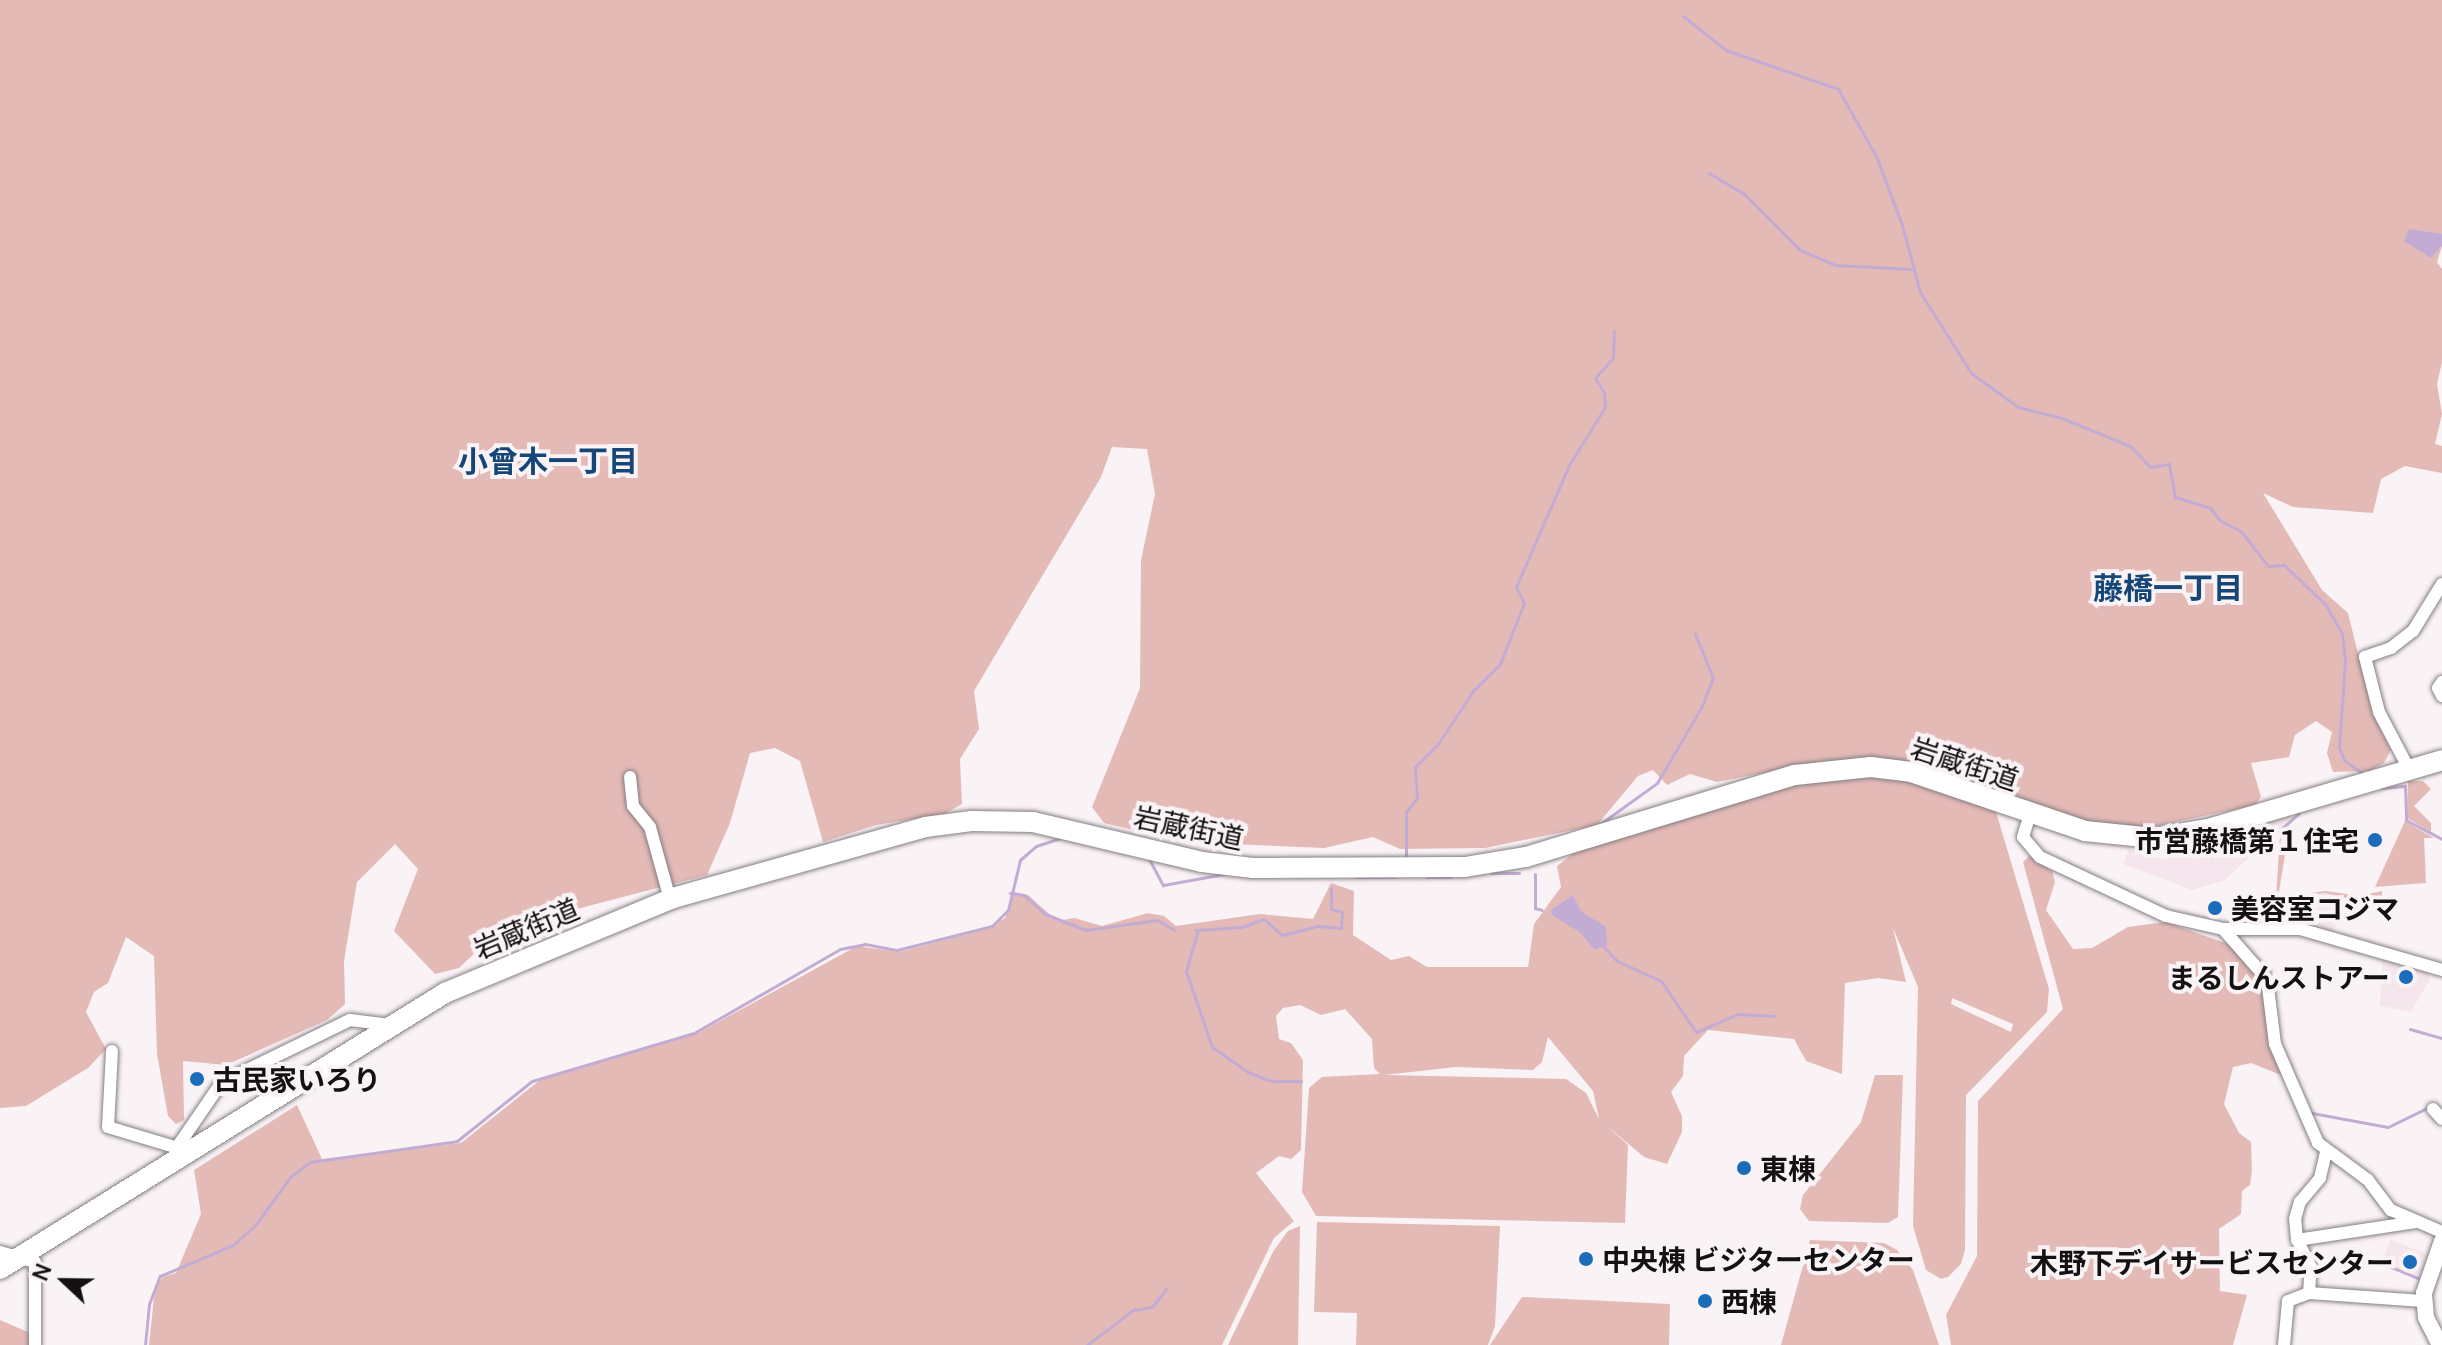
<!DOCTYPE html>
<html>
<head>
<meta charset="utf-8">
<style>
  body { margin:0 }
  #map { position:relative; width:2442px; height:1345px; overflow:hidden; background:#faf3f6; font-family:Manrope,"Noto Sans JP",sans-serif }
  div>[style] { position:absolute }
  .built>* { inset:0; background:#f5e6ed }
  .green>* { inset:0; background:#e4bab6 }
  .water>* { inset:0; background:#c2acd4 }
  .stream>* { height:3px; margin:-1.5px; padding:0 1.5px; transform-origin:1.5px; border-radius:1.5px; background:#c2acd4 }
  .roads { filter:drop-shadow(0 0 2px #837e80) drop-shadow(0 0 2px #837e80) }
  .minor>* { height:12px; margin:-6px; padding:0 6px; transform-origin:6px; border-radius:6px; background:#fff }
  .tertiary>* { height:16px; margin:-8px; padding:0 8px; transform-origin:8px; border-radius:8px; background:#fff }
  .primary>* { height:20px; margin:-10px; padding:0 10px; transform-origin:10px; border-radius:10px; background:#fff }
  .dots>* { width:22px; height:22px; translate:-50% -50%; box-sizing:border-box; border:4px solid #faf3f6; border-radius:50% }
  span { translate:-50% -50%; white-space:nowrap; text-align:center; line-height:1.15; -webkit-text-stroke:8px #faf3f6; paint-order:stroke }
  .street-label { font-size:28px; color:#131112 }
  .poi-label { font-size:28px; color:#131112; font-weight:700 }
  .right { translate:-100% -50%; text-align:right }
  .left { translate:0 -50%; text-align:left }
  .neighbourhood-label { font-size:30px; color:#144678; font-weight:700 }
  .north { position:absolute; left:24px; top:1241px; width:80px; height:80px; -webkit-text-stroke:6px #faf3f6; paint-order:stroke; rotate:292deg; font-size:22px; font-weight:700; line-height:32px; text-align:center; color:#131112 }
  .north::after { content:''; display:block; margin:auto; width:28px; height:36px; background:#131112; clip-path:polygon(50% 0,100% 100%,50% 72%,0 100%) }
</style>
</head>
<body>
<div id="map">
  <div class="built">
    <i style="clip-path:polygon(2289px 812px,2290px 820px,2225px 880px,2192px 890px,2123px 864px,2129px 849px,2162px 859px,2183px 856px,2232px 830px)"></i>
    <i style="clip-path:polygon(2325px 893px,2344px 897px,2333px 933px,2309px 926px,2312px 895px)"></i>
    <i style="clip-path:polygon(2383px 959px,2427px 971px,2430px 979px,2411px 1012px,2380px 1006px)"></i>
    <i style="clip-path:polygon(2390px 1239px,2429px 1255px,2420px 1278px,2383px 1262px)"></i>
  </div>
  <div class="green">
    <i style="clip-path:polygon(0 0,2442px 0,2442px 246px,2437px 262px,2442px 269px,2442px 362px,2437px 384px,2442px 414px,2435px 444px,2442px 446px,2442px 473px,2405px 466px,2381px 479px,2373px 513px,2293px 507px,2263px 493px,2322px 590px,2348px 613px,2373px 714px,2391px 750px,2384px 763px,2370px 771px,2333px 772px,2327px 753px,2332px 732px,2316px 721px,2295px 735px,2289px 757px,2251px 763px,2261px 797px,2255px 805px,2152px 827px,2106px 827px,1864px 758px,1818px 762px,1717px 782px,1690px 774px,1667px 785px,1653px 770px,1638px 776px,1597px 825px,1485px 848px,1400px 849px,1373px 837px,1324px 848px,1185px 842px,1104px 823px,1092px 807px,1140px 688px,1141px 560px,1155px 494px,1147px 449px,1112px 447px,1101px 477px,974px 691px,979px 729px,960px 759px,962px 804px,944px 814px,876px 825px,823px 842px,800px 761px,775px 748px,750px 753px,730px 823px,707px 875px,500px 929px,459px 968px,435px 974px,394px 931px,418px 869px,395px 844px,357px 882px,344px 961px,345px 1004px,327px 1020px,226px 1065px,183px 1061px,184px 1120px,176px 1124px,168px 1116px,157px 1054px,154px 956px,126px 937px,108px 983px,94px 992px,86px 1012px,106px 1049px,88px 1068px,26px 1106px,0 1108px)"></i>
    <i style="clip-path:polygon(evenodd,1858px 774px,1907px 780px,1996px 812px,2049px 989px,2047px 1012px,1966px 1095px,1965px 1250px,1961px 1264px,1948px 1277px,1941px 1279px,1926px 1270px,1913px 1226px,1918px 987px,1893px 928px,1906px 982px,1878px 978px,1845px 983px,1842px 1074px,1806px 1061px,1794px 1039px,1708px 1030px,1684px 1056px,1683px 1076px,1671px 1092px,1682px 1116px,1682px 1132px,1667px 1164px,1644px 1157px,1606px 1125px,1628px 1145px,1625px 1223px,1316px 1216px,1302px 1192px,1309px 1088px,1322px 1077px,1380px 1074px,1374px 1068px,1372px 1039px,1345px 1009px,1321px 1015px,1300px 1005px,1283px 1008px,1276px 1016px,1279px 1039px,1291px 1043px,1303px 1060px,1301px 1150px,1291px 1159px,1279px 1156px,1256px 1173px,1294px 1221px,1274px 1238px,1222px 1345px,149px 1345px,155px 1288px,163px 1277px,176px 1273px,201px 1214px,194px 1170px,297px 1105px,322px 1159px,461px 1143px,540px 1080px,698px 1033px,857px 946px,899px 952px,987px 929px,1005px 918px,1014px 892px,1028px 895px,1057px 921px,1074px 918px,1102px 926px,1148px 913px,1164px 916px,1176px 926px,1260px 914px,1313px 919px,1331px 883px,1354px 891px,1353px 935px,1391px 960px,1409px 956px,1427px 967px,1528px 967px,1534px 924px,1561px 887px,1557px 866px,1583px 846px,1785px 786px,1858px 774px,1952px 998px,2013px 1024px,2011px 1032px,1951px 1004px,1952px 998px,1858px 774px,1548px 1037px,1593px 1091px,1599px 1119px,1586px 1093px,1566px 1079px,1384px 1075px,1456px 1067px,1533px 1070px,1542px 1062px,1548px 1037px)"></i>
    <i style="clip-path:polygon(2408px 781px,2423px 781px,2431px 789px,2414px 806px,2431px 823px,2431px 832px,2407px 818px)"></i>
    <i style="clip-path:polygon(2405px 821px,2434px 838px,2424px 838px,2426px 883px,2375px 887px)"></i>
    <i style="clip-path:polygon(2283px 831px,2280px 845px,2286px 849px,2278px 897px,2326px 891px,2359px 896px,2382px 891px,2382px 899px,2358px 901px,2325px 893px,2276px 899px,2280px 834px)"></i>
    <i style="clip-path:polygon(2029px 856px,2052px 871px,2055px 882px,2046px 910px,2073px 949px,2092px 948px,2128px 927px,2165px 922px,2231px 945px,2262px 978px,2286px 1077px,2251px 1063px,2233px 1067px,2224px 1104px,2239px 1133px,2251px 1142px,2252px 1171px,2250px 1185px,2242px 1191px,2241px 1214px,2219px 1229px,2220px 1291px,2247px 1295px,2233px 1345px,1951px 1345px,1946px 1315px,1977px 1256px,1978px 1101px,2063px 1009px,2023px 862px)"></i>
    <i style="clip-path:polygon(1875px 1075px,1903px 1075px,1898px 1217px,1888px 1223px,1809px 1221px,1800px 1209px,1803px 1195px,1861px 1122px)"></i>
    <i style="clip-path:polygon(1317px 1222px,1500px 1226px,1495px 1326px,1488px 1345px,1356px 1345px,1357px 1313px,1314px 1312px)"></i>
    <i style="clip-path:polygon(1300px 1226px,1298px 1345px,1228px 1345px,1274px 1250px,1288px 1231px)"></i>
    <i style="clip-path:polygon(1810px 1240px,1884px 1243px,1897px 1250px,1913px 1270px,1939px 1345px,1781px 1345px)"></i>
    <i style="clip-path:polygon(1522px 1297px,1670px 1304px,1669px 1345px,1490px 1345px)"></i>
    <i style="clip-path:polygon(0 1320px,30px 1333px,31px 1345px,0 1345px)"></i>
  </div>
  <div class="water">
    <i style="clip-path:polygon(2409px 229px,2442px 234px,2442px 245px,2431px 258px,2404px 241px)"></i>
    <i style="clip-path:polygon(1573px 895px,1581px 911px,1606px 927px,1607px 945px,1594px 950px,1581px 933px,1552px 915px,1551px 910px)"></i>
  </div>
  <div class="stream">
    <i style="left:1683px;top:16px;width:55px;rotate:38.3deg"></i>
    <i style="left:1726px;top:50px;width:119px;rotate:19.2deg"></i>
    <i style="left:1838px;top:89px;width:77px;rotate:60.4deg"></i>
    <i style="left:1876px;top:156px;width:74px;rotate:69.4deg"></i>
    <i style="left:1902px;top:225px;width:69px;rotate:75deg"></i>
    <i style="left:1920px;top:292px;width:96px;rotate:57.8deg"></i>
    <i style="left:1971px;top:373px;width:58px;rotate:35.9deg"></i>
    <i style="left:2018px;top:407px;width:45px;rotate:14deg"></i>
    <i style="left:2062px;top:418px;width:74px;rotate:22.4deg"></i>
    <i style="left:2130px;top:446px;width:29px;rotate:46deg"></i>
    <i style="left:2150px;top:467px;width:19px;rotate:-9deg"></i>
    <i style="left:2169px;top:464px;width:34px;rotate:80deg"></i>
    <i style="left:2175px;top:497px;width:37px;rotate:17deg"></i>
    <i style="left:2210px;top:508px;width:17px;rotate:50deg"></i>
    <i style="left:2221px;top:521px;width:22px;rotate:27deg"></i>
    <i style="left:2241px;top:531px;width:44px;rotate:52.4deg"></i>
    <i style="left:2268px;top:566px;width:16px;rotate:-4deg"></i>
    <i style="left:2284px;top:565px;width:57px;rotate:43.6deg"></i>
    <i style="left:2325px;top:604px;width:34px;rotate:60deg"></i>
    <i style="left:2342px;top:634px;width:26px;rotate:83deg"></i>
    <i style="left:2345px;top:660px;width:88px;rotate:93.9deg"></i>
    <i style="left:2339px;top:748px;width:13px;rotate:67deg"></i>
    <i style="left:2344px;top:760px;width:24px;rotate:36deg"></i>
    <i style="left:1709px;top:173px;width:41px;rotate:31deg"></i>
    <i style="left:1744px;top:194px;width:79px;rotate:45deg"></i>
    <i style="left:1800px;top:250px;width:38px;rotate:23deg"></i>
    <i style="left:1835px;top:265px;width:76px;rotate:3deg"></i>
    <i style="left:2382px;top:788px;width:23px;rotate:-5deg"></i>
    <i style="left:2405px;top:786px;width:34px;rotate:88deg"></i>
    <i style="left:2406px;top:820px;width:41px;rotate:27.8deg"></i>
    <i style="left:1600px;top:824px;width:70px;rotate:-35.7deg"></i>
    <i style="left:1657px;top:783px;width:89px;rotate:-59.7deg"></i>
    <i style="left:1702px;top:706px;width:30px;rotate:-69deg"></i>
    <i style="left:1713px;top:678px;width:48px;rotate:-112.2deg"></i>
    <i style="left:2279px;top:831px;width:27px;rotate:-42deg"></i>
    <i style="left:1406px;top:857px;width:45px;rotate:-90deg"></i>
    <i style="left:1406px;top:812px;width:18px;rotate:-52deg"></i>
    <i style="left:1417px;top:798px;width:31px;rotate:-94deg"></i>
    <i style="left:1415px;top:767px;width:33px;rotate:-45deg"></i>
    <i style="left:1438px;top:744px;width:64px;rotate:-56.6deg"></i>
    <i style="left:1473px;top:691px;width:38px;rotate:-45deg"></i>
    <i style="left:1500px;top:664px;width:66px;rotate:-68.5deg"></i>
    <i style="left:1524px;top:603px;width:18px;rotate:-117deg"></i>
    <i style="left:1516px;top:587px;width:133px;rotate:-66.5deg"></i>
    <i style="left:1569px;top:465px;width:68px;rotate:-58.2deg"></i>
    <i style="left:1605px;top:407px;width:15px;rotate:-94deg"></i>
    <i style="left:1604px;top:392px;width:17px;rotate:-123deg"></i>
    <i style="left:1595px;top:378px;width:27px;rotate:-48deg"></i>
    <i style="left:1613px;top:358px;width:27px;rotate:-88deg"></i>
    <i style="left:1149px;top:859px;width:30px;rotate:62deg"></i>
    <i style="left:1163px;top:885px;width:62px;rotate:-10.2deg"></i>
    <i style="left:1491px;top:873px;width:28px"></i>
    <i style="left:1535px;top:874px;width:34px;rotate:90deg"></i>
    <i style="left:1535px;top:908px;width:7px;rotate:16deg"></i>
    <i style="left:1355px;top:877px;width:40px"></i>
    <i style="left:1427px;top:877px;width:24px"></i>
    <i style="left:1010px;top:893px;width:14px;rotate:8deg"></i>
    <i style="left:1024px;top:895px;width:28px;rotate:42deg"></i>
    <i style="left:1045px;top:914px;width:44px;rotate:21.3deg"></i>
    <i style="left:1086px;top:930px;width:72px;rotate:-8deg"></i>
    <i style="left:1157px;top:920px;width:20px;rotate:30deg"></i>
    <i style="left:2232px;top:897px;width:44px;rotate:1.3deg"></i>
    <i style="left:1195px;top:930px;width:47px;rotate:-3.7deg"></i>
    <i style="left:1242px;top:927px;width:23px;rotate:-20deg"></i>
    <i style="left:1264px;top:919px;width:24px;rotate:42deg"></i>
    <i style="left:1282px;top:935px;width:38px;rotate:-14deg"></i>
    <i style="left:1319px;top:926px;width:22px;rotate:5deg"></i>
    <i style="left:1341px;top:928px;width:16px;rotate:-86deg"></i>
    <i style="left:1342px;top:912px;width:11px;rotate:-165deg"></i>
    <i style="left:1331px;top:909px;width:21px;rotate:-90deg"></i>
    <i style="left:1198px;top:930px;width:43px;rotate:106.3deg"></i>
    <i style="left:1186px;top:971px;width:80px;rotate:71.1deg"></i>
    <i style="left:1212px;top:1047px;width:44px;rotate:34.8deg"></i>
    <i style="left:1248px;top:1072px;width:26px;rotate:21deg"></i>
    <i style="left:1272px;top:1081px;width:29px"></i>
    <i style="left:1603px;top:946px;width:21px;rotate:47deg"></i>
    <i style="left:1617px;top:961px;width:48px;rotate:24.4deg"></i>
    <i style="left:1661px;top:981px;width:62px;rotate:55.5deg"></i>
    <i style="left:1696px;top:1032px;width:46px;rotate:-23.2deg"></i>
    <i style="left:1738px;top:1014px;width:36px;rotate:3deg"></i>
    <i style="left:2410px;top:1029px;width:33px;rotate:16deg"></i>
    <i style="left:2312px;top:1113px;width:77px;rotate:10.4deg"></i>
    <i style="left:2388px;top:1127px;width:43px;rotate:-26deg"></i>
    <i style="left:2313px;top:1256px;width:69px;rotate:5.8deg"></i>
    <i style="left:2382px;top:1263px;width:39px;rotate:23deg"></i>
    <i style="left:145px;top:1345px;width:41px;rotate:-84.4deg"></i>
    <i style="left:149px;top:1304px;width:30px;rotate:-69deg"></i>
    <i style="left:160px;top:1276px;width:79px;rotate:-23deg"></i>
    <i style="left:233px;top:1245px;width:31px;rotate:-42deg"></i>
    <i style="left:256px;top:1224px;width:59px;rotate:-53.9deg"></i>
    <i style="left:291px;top:1176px;width:24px;rotate:-36deg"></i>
    <i style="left:310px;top:1162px;width:148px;rotate:-8.1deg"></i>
    <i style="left:457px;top:1141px;width:96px;rotate:-38.7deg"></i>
    <i style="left:532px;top:1081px;width:169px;rotate:-16.5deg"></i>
    <i style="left:694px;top:1033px;width:168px;rotate:-29.9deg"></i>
    <i style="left:840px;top:949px;width:25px;rotate:-11deg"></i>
    <i style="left:865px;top:944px;width:33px;rotate:11deg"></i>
    <i style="left:897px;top:950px;width:98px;rotate:-14.2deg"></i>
    <i style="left:992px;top:926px;width:23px;rotate:-45deg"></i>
    <i style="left:1008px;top:910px;width:51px;rotate:-76.5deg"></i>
    <i style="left:1020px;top:860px;width:21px;rotate:-41deg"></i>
    <i style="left:1036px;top:846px;width:25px;rotate:-18deg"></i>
    <i style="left:1087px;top:1345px;width:58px;rotate:-37.3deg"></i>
    <i style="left:1133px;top:1310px;width:19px;rotate:-9deg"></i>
    <i style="left:1152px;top:1307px;width:24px;rotate:-52deg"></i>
  </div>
  <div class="roads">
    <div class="minor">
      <i style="left:2442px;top:682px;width:7px;rotate:124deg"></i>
      <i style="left:2438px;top:688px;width:9px;rotate:63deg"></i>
      <i style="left:2409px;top:769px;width:64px;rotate:-117.8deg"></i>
      <i style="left:2379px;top:712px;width:57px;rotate:-104.3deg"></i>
      <i style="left:2365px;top:657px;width:28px;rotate:-19deg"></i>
      <i style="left:2391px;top:648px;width:28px;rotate:-38deg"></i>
      <i style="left:2413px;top:631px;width:55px;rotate:-58.3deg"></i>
      <i style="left:630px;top:777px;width:29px;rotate:84deg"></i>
      <i style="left:633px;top:806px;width:27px;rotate:51deg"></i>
      <i style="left:650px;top:827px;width:75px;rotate:74.5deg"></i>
      <i style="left:2030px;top:814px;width:24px;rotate:107deg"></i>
      <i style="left:2023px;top:837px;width:26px;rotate:50deg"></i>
      <i style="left:2040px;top:857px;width:139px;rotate:25.1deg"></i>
      <i style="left:2166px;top:916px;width:58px;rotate:12.8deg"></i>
      <i style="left:2223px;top:929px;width:77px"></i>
      <i style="left:2300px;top:929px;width:148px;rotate:16.1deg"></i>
      <i style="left:2223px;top:929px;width:67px;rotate:48.7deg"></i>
      <i style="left:2267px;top:979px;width:65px;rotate:83deg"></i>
      <i style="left:2275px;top:1044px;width:108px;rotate:66.5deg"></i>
      <i style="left:2318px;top:1143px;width:62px;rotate:36.5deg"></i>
      <i style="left:2368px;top:1180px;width:38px;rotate:53deg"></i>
      <i style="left:2391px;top:1210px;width:56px;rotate:23.3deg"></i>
      <i style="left:112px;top:1051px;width:76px;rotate:93deg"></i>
      <i style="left:108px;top:1127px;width:73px;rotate:16.7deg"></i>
      <i style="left:2433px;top:1109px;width:13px;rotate:48deg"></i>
      <i style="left:180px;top:1158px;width:15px;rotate:-90deg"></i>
      <i style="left:180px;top:1143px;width:69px;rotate:-55.6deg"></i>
      <i style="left:219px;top:1086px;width:17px;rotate:-33deg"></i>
      <i style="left:233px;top:1077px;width:130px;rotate:-26deg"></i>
      <i style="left:350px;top:1020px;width:39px;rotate:7deg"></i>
      <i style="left:2297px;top:1240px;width:120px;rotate:-8.6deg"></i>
      <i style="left:0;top:1252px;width:36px;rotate:16deg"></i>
      <i style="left:35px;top:1262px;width:83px;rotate:90deg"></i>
      <i style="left:2309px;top:1293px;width:26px;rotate:-86deg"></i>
      <i style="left:2311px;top:1267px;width:30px;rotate:-117deg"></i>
      <i style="left:2297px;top:1240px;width:21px;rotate:-95deg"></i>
      <i style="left:2295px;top:1219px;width:18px;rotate:-74deg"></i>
      <i style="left:2300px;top:1202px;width:31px;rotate:-50deg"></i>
      <i style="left:2320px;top:1178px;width:26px;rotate:-77deg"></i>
      <i style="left:2284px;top:1345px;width:44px;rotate:-84.8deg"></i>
      <i style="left:2288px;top:1301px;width:22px;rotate:-21deg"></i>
      <i style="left:2309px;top:1293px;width:114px;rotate:4deg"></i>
    </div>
    <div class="tertiary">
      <i style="left:2440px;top:1345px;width:31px;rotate:-117deg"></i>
      <i style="left:2426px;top:1317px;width:24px;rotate:-95deg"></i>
      <i style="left:2424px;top:1293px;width:55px;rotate:-70.9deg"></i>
    </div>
    <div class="primary">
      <i style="left:0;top:1269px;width:524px;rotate:-31.81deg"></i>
      <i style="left:445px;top:993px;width:247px;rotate:-22.6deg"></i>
      <i style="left:673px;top:898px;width:262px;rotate:-15.7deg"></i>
      <i style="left:925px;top:827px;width:47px;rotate:-7.3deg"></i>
      <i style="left:972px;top:821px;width:61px;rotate:0.9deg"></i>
      <i style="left:1033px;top:822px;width:174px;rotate:13.3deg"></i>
      <i style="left:1202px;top:862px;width:51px;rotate:6.7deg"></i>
      <i style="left:1253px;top:868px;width:212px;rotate:-0.3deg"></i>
      <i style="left:1465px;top:867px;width:62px;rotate:-9.3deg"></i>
      <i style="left:1526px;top:857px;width:281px;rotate:-17deg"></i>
      <i style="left:1795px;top:775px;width:76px;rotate:-6deg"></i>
      <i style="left:1871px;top:767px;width:40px;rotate:7.1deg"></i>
      <i style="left:1911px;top:772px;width:184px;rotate:18.7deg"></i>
      <i style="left:2085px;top:831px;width:69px;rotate:5.8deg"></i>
      <i style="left:2154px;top:838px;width:55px;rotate:-9.5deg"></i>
      <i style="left:2208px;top:829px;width:244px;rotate:-16.4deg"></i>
    </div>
  </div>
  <div class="dots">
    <i style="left:2375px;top:840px;background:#1b6cba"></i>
    <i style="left:2215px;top:908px;background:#1b6cba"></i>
    <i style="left:2406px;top:977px;background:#1b6cba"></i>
    <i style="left:197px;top:1079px;background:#1b6cba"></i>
    <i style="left:1744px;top:1168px;background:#1b6cba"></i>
    <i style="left:1586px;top:1259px;background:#1b6cba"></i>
    <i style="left:2410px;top:1262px;background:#1b6cba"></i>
    <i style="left:1705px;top:1301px;background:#1b6cba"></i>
  </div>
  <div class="street-label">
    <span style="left:1965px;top:763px;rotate:18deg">岩蔵街道</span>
    <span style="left:1189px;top:827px;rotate:12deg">岩蔵街道</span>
    <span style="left:526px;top:928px;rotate:-23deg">岩蔵街道</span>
  </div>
  <div class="poi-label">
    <span class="right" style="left:2359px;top:840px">市営藤橋第１住宅</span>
    <span class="left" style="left:2231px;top:908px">美容室コジマ</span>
    <span class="right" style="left:2390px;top:977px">まるしんストアー</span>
    <span class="left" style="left:213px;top:1079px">古民家いろり</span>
    <span class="left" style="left:1760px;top:1168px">東棟</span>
    <span class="left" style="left:1602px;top:1259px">中央棟 ビジターセンター</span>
    <span class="right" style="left:2394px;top:1262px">木野下デイサービスセンター</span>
    <span class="left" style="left:1721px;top:1301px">西棟</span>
  </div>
  <div class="neighbourhood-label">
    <span style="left:548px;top:461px">小曾木一丁目</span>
    <span style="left:2168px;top:588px">藤橋一丁目</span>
  </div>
  <div class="north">N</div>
</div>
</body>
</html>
